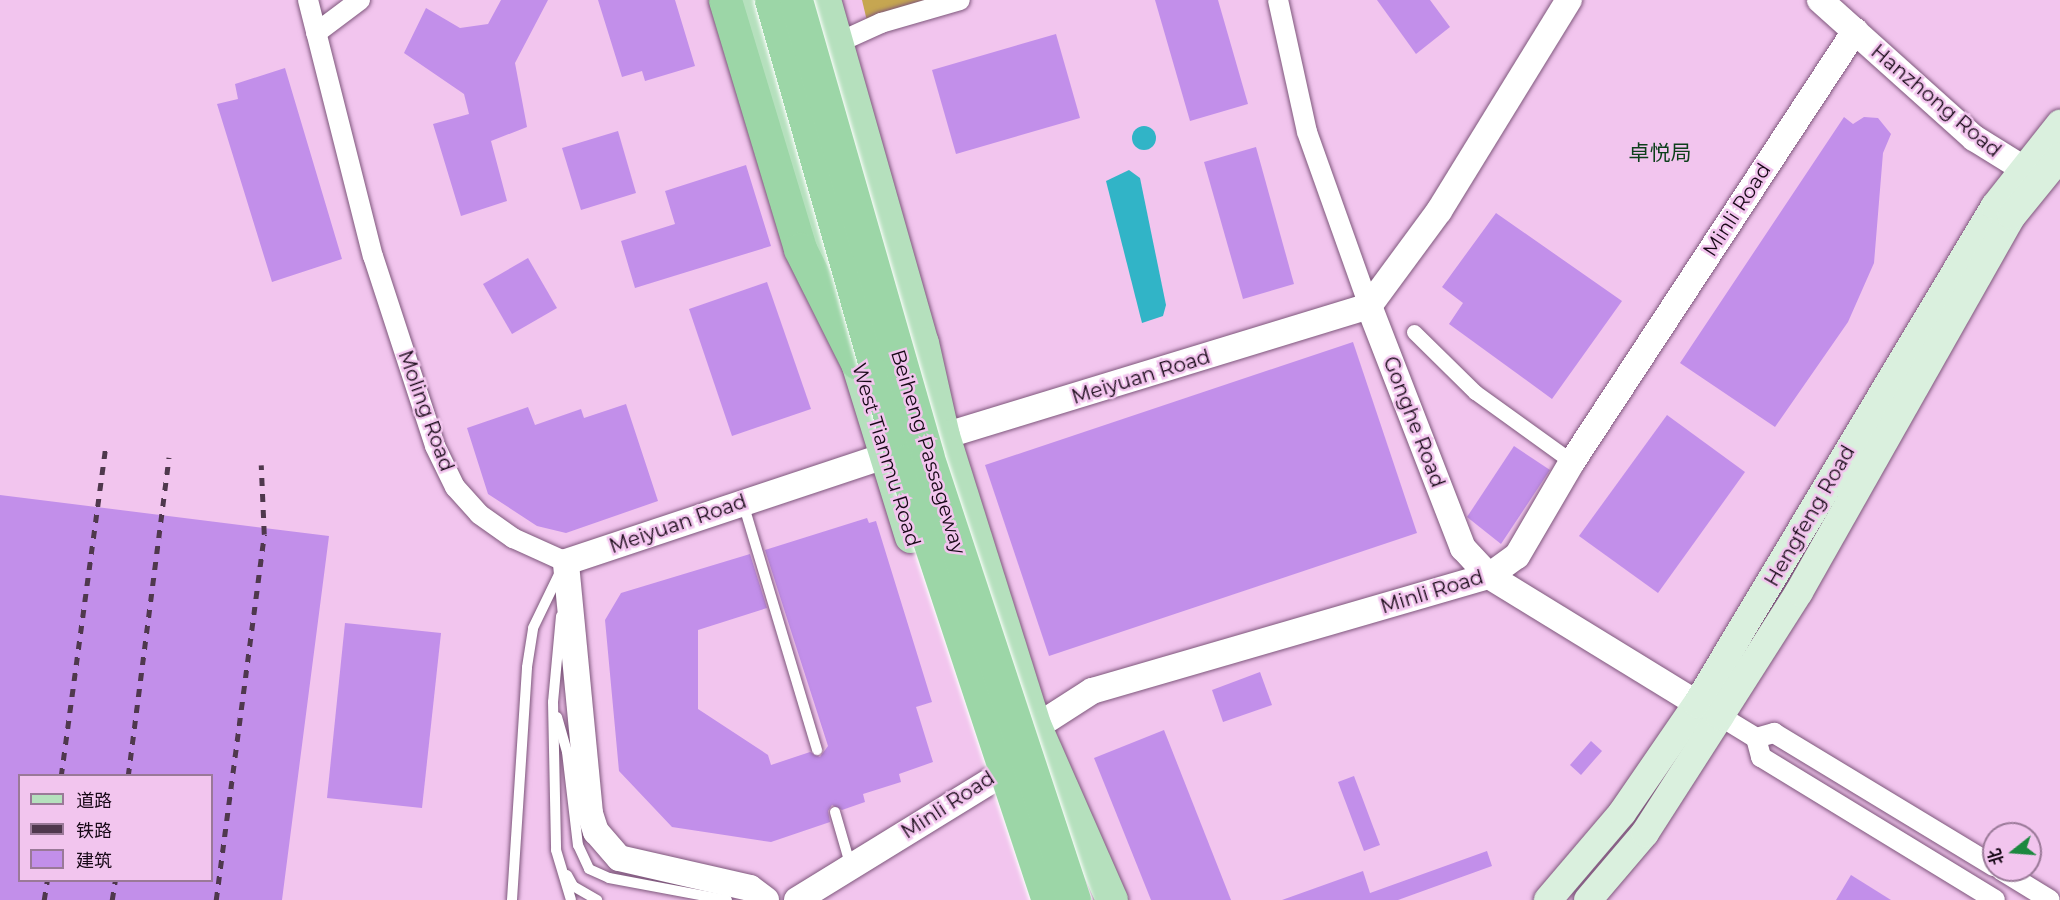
<!DOCTYPE html>
<html>
<head>
<meta charset="utf-8">
<style>
  body { margin:0 }
  #map { position:relative; width:2060px; height:900px; overflow:hidden; background:#f2c5ee; font-family:Montserrat,"Noto Sans SC",sans-serif }
  div>[style] { position:absolute }
  .green>* { inset:0; background:#c6a651 }
  .water>* { inset:0; background:#31b4c7 }
  .round { border-radius:50% }
  .building>* { inset:0; background:#c28fea }
  .roads { filter:drop-shadow(0 0 2px #7e577c) drop-shadow(0 0 2px #7e577c) }
  .service>* { height:10px; margin:-5px; padding:0 5px; transform-origin:5px; border-radius:5px; background:#fff }
  .pedestrian>* { height:15px; margin:-7.5px; padding:0 7.5px; transform-origin:7.5px; border-radius:7.5px; background:#fff }
  .minor>* { height:20px; margin:-10px; padding:0 10px; transform-origin:10px; border-radius:10px; background:#fff }
  .tertiary>* { height:26px; margin:-13px; padding:0 13px; transform-origin:13px; border-radius:13px; background:#fff }
  .secondary>* { height:28px; margin:-14px; padding:0 14px; transform-origin:14px; border-radius:14px; background:#daf0de }
  .primary>* { height:32px; margin:-16px; padding:0 16px; transform-origin:16px; border-radius:16px; background:#b5e0bd }
  .trunk>* { height:33px; margin:-16.5px; padding:0 16.5px; transform-origin:16.5px; border-radius:16.5px; background:#9cd6a7 }
  .rail>* { height:4.5px; margin-top:-2.25px; transform-origin:0; background:repeating-linear-gradient(90deg,#4f384d 0 8px,transparent 0 16px) }
  .bridges { filter:drop-shadow(0 0 2px #fff) drop-shadow(0 0 2px #fff) }
  .trunk-bridge>* { height:33px; margin:-16.5px; padding:0 16.5px; transform-origin:16.5px; border-radius:16.5px; background:#9cd6a7 }
  span { translate:-50% -50%; white-space:nowrap; text-align:center; line-height:1.15; -webkit-text-stroke:5px #f2c5ee; paint-order:stroke }
  .street-label { font-size:20px; color:#170816 }
  .neighbourhood-label { font-size:21px; color:#0d3f1b }
  .legend { position:absolute; left:18px; top:774px; width:195px; height:108px; box-sizing:border-box; background:#f2c5ee; border:2px solid #9a7998; margin:0; padding:8px 10px; list-style:none; font-size:18px; color:#170816 }
  .legend li { display:flex; align-items:center; gap:12px; height:30px }
  .legend b { width:30px; border:2px solid #9a7998 }
  .north { position:absolute; left:1982px; top:822px; width:60px; height:60px; box-sizing:border-box; background:#f2c5ee; border:2px solid #9a7998; border-radius:50%; rotate:253deg; font-size:16px; font-weight:700; line-height:24px; text-align:center; color:#170816 }
  .north::after { content:''; display:block; margin:auto; width:21px; height:27px; background:#1c883f; clip-path:polygon(50% 0,100% 100%,50% 72%,0 100%) }
</style>
</head>
<body>
<div id="map">
  <div class="green">
    <i style="clip-path:polygon(862px 0,949px 0,867px 21px)"></i>
  </div>
  <div class="water">
    <i class="round" style="left:1132px;top:126px;width:24px;height:24px"></i>
    <i style="clip-path:polygon(1129px 170px,1140px 178px,1166px 305px,1163px 316px,1142px 323px,1106px 181px)"></i>
  </div>
  <div class="building">
    <i style="clip-path:polygon(501px 0,548px 0,515px 63px,527px 127px,491px 141px,507px 201px,461px 216px,433px 124px,469px 114px,464px 94px,404px 53px,426px 8px,460px 28px,488px 24px)"></i>
    <i style="clip-path:polygon(598px 0,675px 0,695px 66px,645px 81px,642px 71px,622px 77px)"></i>
    <i style="clip-path:polygon(1155px 0,1218px 0,1248px 104px,1190px 121px)"></i>
    <i style="clip-path:polygon(1377px 0,1430px 0,1450px 27px,1416px 54px)"></i>
    <i style="clip-path:polygon(1056px 34px,1080px 118px,956px 154px,932px 70px)"></i>
    <i style="clip-path:polygon(285px 68px,342px 259px,272px 282px,217px 104px,238px 99px,235px 84px)"></i>
    <i style="clip-path:polygon(1844px 117px,1853px 124px,1864px 117px,1878px 118px,1891px 134px,1883px 153px,1874px 263px,1848px 322px,1775px 427px,1680px 363px)"></i>
    <i style="clip-path:polygon(618px 131px,636px 193px,581px 210px,562px 148px)"></i>
    <i style="clip-path:polygon(1256px 147px,1294px 284px,1243px 299px,1204px 162px)"></i>
    <i style="clip-path:polygon(746px 165px,771px 246px,635px 288px,621px 241px,675px 224px,665px 191px)"></i>
    <i style="clip-path:polygon(1496px 213px,1622px 301px,1552px 399px,1449px 324px,1463px 303px,1442px 287px)"></i>
    <i style="clip-path:polygon(528px 258px,557px 308px,512px 334px,483px 284px)"></i>
    <i style="clip-path:polygon(767px 282px,811px 409px,732px 436px,689px 309px)"></i>
    <i style="clip-path:polygon(1353px 342px,1417px 533px,1049px 656px,985px 465px)"></i>
    <i style="clip-path:polygon(626px 404px,658px 501px,566px 533px,537px 526px,488px 494px,467px 428px,528px 407px,535px 425px,581px 409px,584px 418px)"></i>
    <i style="clip-path:polygon(1667px 415px,1745px 472px,1658px 593px,1579px 536px)"></i>
    <i style="clip-path:polygon(1514px 446px,1550px 470px,1501px 544px,1467px 517px)"></i>
    <i style="clip-path:polygon(evenodd,0 495px,329px 536px,282px 900px,0 900px,0 495px,20px 776px,212px 776px,212px 880px,20px 880px,20px 776px)"></i>
    <i style="clip-path:polygon(867px 518px,869px 523px,876px 521px,932px 702px,916px 707px,933px 762px,899px 774px,901px 782px,863px 794px,865px 802px,842px 810px,832px 805px,828px 811px,830px 822px,771px 842px,672px 827px,619px 771px,605px 620px,621px 593px,750px 554px,767px 608px,698px 630px,698px 709px,768px 755px,771px 765px,810px 752px,820px 757px,828px 746px,765px 550px)"></i>
    <i style="clip-path:polygon(345px 623px,441px 633px,422px 808px,327px 798px)"></i>
    <i style="clip-path:polygon(1260px 672px,1272px 705px,1223px 722px,1212px 690px)"></i>
    <i style="clip-path:polygon(1164px 730px,1231px 900px,1151px 900px,1094px 758px)"></i>
    <i style="clip-path:polygon(1591px 741px,1602px 751px,1581px 775px,1570px 765px)"></i>
    <i style="clip-path:polygon(1354px 776px,1380px 845px,1364px 851px,1338px 782px)"></i>
    <i style="clip-path:polygon(1487px 851px,1492px 866px,1398px 900px,1282px 900px,1363px 871px,1370px 893px)"></i>
    <i style="clip-path:polygon(1851px 875px,1891px 900px,1836px 900px)"></i>
  </div>
  <div class="roads">
    <div class="service">
      <i style="left:743px;top:503px;width:258px;rotate:73.3deg"></i>
      <i style="left:561px;top:616px;width:86px;rotate:95.3deg"></i>
      <i style="left:553px;top:702px;width:148px;rotate:88.8deg"></i>
      <i style="left:556px;top:850px;width:52px;rotate:73.3deg"></i>
      <i style="left:557px;top:717px;width:36px;rotate:74deg"></i>
      <i style="left:567px;top:752px;width:94px;rotate:83.3deg"></i>
      <i style="left:578px;top:845px;width:26px;rotate:65deg"></i>
      <i style="left:589px;top:869px;width:22px;rotate:24deg"></i>
      <i style="left:609px;top:878px;width:120px;rotate:10.6deg"></i>
      <i style="left:835px;top:812px;width:57px;rotate:73.8deg"></i>
      <i style="left:567px;top:875px;width:13px;rotate:61deg"></i>
      <i style="left:573px;top:886px;width:28px;rotate:30deg"></i>
      <i style="left:512px;top:900px;width:233px;rotate:-86.3deg"></i>
      <i style="left:527px;top:667px;width:39px;rotate:-81deg"></i>
      <i style="left:533px;top:628px;width:64px;rotate:-64.2deg"></i>
    </div>
    <div class="pedestrian">
      <i style="left:1414px;top:332px;width:86px;rotate:44.5deg"></i>
      <i style="left:1475px;top:392px;width:120px;rotate:35.8deg"></i>
    </div>
    <div class="minor">
      <i style="left:308px;top:0;width:264px;rotate:75.8deg"></i>
      <i style="left:373px;top:256px;width:200px;rotate:71.9deg"></i>
      <i style="left:435px;top:446px;width:46px;rotate:64deg"></i>
      <i style="left:455px;top:487px;width:36px;rotate:48deg"></i>
      <i style="left:479px;top:514px;width:42px;rotate:35.2deg"></i>
      <i style="left:513px;top:538px;width:58px;rotate:24.4deg"></i>
      <i style="left:1278px;top:0;width:135px;rotate:77.6deg"></i>
      <i style="left:1307px;top:132px;width:185px;rotate:70.4deg"></i>
      <i style="left:316px;top:33px;width:55px;rotate:-36.9deg"></i>
      <i style="left:835px;top:44px;width:51px;rotate:-24.5deg"></i>
      <i style="left:881px;top:23px;width:82px;rotate:-16.2deg"></i>
      <i style="left:1720px;top:716px;width:42px;rotate:31.4deg"></i>
      <i style="left:1756px;top:738px;width:20px;rotate:75deg"></i>
      <i style="left:1761px;top:757px;width:274px;rotate:31.4deg"></i>
      <i style="left:1756px;top:738px;width:19px;rotate:-16deg"></i>
      <i style="left:1774px;top:733px;width:257px;rotate:31.2deg"></i>
      <i style="left:2001px;top:870px;width:57px;rotate:31.5deg"></i>
    </div>
    <div class="tertiary">
      <i style="left:1820px;top:0;width:207px;rotate:41.9deg"></i>
      <i style="left:1974px;top:138px;width:78px;rotate:31.8deg"></i>
      <i style="left:1369px;top:306px;width:260px;rotate:68.8deg"></i>
      <i style="left:1463px;top:548px;width:38px;rotate:47deg"></i>
      <i style="left:1489px;top:576px;width:263px;rotate:31.5deg"></i>
      <i style="left:766px;top:900px;width:20px;rotate:-143deg"></i>
      <i style="left:750px;top:888px;width:134px;rotate:-167.1deg"></i>
      <i style="left:619px;top:858px;width:35px;rotate:-131deg"></i>
      <i style="left:596px;top:832px;width:20px;rotate:-108deg"></i>
      <i style="left:590px;top:813px;width:252px;rotate:-95.5deg"></i>
      <i style="left:566px;top:562px;width:398px;rotate:-18.4deg"></i>
      <i style="left:944px;top:436px;width:444px;rotate:-17deg"></i>
      <i style="left:1369px;top:306px;width:118px;rotate:-53.6deg"></i>
      <i style="left:1439px;top:211px;width:248px;rotate:-58.4deg"></i>
      <i style="left:797px;top:900px;width:231px;rotate:-31.6deg"></i>
      <i style="left:994px;top:779px;width:67px;rotate:-51.1deg"></i>
      <i style="left:1036px;top:727px;width:67px;rotate:-32.7deg"></i>
      <i style="left:1092px;top:691px;width:413px;rotate:-16.2deg"></i>
      <i style="left:1489px;top:576px;width:34px;rotate:-36deg"></i>
      <i style="left:1517px;top:556px;width:109px;rotate:-59.7deg"></i>
      <i style="left:1572px;top:462px;width:516px;rotate:-56.71deg"></i>
    </div>
    <div class="secondary">
      <i style="left:1548px;top:900px;width:114px;rotate:-49.6deg"></i>
      <i style="left:1622px;top:813px;width:132px;rotate:-55.5deg"></i>
      <i style="left:1697px;top:704px;width:580px;rotate:-59.1deg"></i>
      <i style="left:1995px;top:206px;width:105px;rotate:-51.6deg"></i>
      <i style="left:1588px;top:900px;width:88px;rotate:-49.6deg"></i>
      <i style="left:1645px;top:833px;width:139px;rotate:-57.3deg"></i>
      <i style="left:1720px;top:716px;width:147px;rotate:-57.5deg"></i>
      <i style="left:1799px;top:592px;width:432px;rotate:-60.5deg"></i>
      <i style="left:2012px;top:216px;width:76px;rotate:-50.9deg"></i>
    </div>
    <div class="primary">
      <i style="left:753px;top:0;width:293px;rotate:74.4deg"></i>
      <i style="left:832px;top:282px;width:267px;rotate:72.8deg"></i>
      <i style="left:825px;top:0;width:357px;rotate:74.1deg"></i>
      <i style="left:923px;top:343px;width:95px;rotate:77.3deg"></i>
      <i style="left:944px;top:436px;width:305px;rotate:72.5deg"></i>
      <i style="left:1036px;top:727px;width:189px;rotate:66.3deg"></i>
    </div>
    <div class="trunk">
      <i style="left:725px;top:0;width:260px;rotate:73.2deg"></i>
      <i style="left:800px;top:249px;width:127px;rotate:63.4deg"></i>
    </div>
  </div>
  <div class="rail">
    <i style="left:61px;top:776px;width:330px;rotate:-82.3deg"></i>
    <i style="left:128px;top:776px;width:321px;rotate:-82.7deg"></i>
    <i style="left:44px;top:900px;width:20px;rotate:-81deg"></i>
    <i style="left:112px;top:900px;width:20px;rotate:-81deg"></i>
    <i style="left:216px;top:900px;width:369px;rotate:-82.5deg"></i>
    <i style="left:264px;top:534px;width:69px;rotate:-92.5deg"></i>
  </div>
  <div class="bridges">
    <div class="trunk-bridge">
      <i style="left:771px;top:0;width:480px;rotate:74.1deg"></i>
      <i style="left:903px;top:462px;width:461px;rotate:71.7deg"></i>
      <i style="left:796px;top:0;width:473px;rotate:73.9deg"></i>
      <i style="left:927px;top:455px;width:469px;rotate:71.7deg"></i>
    </div>
  </div>
  <div class="street-label">
    <span style="left:1936px;top:101px;rotate:40deg">Hanzhong Road</span>
    <span style="left:1737px;top:210px;rotate:-57deg">Minli Road</span>
    <span style="left:1141px;top:377px;rotate:-17deg">Meiyuan Road</span>
    <span style="left:426px;top:411px;rotate:70deg">Moling Road</span>
    <span style="left:1414px;top:422px;rotate:69deg">Gonghe Road</span>
    <span style="left:928px;top:452px;rotate:73deg">Beiheng Passageway</span>
    <span style="left:886px;top:455px;rotate:73deg">West Tianmu Road</span>
    <span style="left:1810px;top:516px;rotate:-60deg">Hengfeng Road</span>
    <span style="left:678px;top:524px;rotate:-19deg">Meiyuan Road</span>
    <span style="left:1432px;top:592px;rotate:-17deg">Minli Road</span>
    <span style="left:948px;top:805px;rotate:-33deg">Minli Road</span>
  </div>
  <div class="neighbourhood-label">
    <span style="left:1660px;top:153px">卓悦局</span>
  </div>
  <ul class="legend">
  <li><b style="height:8px;background:#b5e0bd"></b>道路</li>
  <li><b style="height:8px;background:#4f384d"></b>铁路</li>
  <li><b style="height:16px;background:#c28fea"></b>建筑</li>
  </ul>
  <div class="north">北</div>
</div>
</body>
</html>
